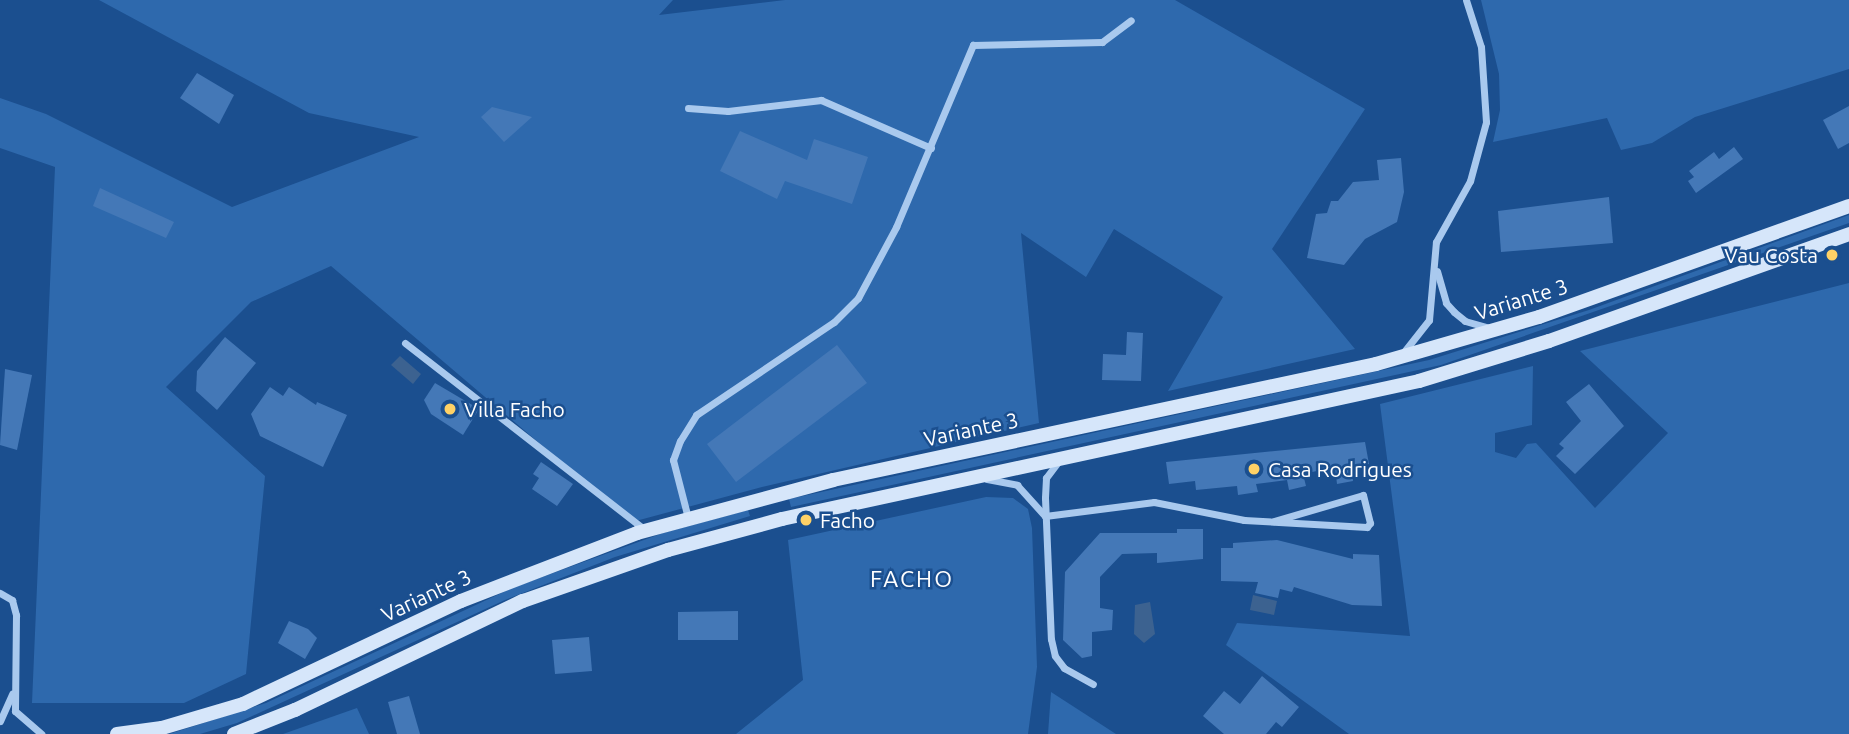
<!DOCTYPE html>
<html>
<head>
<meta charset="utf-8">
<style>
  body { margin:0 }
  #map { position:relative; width:1849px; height:734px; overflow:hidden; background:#1b4f8f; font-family:Ubuntu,sans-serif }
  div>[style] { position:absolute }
  .green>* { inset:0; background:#2e69ad }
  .water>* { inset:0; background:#3c6290 }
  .building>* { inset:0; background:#4478b7 }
  .street>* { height:7px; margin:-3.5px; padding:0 3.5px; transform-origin:3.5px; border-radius:3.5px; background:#a9c9ee }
  .secondary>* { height:14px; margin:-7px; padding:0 7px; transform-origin:7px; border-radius:7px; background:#d6e6fa }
  .dots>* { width:19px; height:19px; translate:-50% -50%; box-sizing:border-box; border:4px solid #1b4f8f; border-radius:50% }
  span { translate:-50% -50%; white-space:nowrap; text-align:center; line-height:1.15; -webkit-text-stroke:5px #1b4f8f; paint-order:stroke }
  .poi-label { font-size:21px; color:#fff }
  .right { translate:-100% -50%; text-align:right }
  .left { translate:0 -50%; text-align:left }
  .street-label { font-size:21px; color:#fff }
  .neighbourhood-label { font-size:23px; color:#fff; letter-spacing:2px }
</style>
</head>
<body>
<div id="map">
  <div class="green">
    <i style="clip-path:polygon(99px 0,673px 0,659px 15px,785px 0,1175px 0,1365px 109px,1272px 249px,1355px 349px,1168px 391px,1223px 297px,1114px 229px,1086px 277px,1021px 233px,1039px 423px,762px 487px,632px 522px,331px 266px,251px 302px,166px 387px,265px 476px,246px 674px,184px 703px,32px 703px,55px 167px,0 148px,0 98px,46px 114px,232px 207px,419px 137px,309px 113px)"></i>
    <i style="clip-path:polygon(1481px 0,1849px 0,1849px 69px,1695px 117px,1652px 143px,1621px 150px,1607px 118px,1493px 142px,1500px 110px,1499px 74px)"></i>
    <i style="clip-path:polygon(1849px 215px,1849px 223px,1441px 365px,791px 507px,789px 499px,1429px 360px,1589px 310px)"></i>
    <i style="clip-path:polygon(1849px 283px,1849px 734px,1349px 734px,1226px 645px,1237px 623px,1410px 636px,1380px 404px,1533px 366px,1532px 425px,1495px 433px,1495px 452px,1516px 458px,1527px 444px,1536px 443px,1595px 508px,1668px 433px,1580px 351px)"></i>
    <i style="clip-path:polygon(986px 497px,1013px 498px,1028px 509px,1032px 528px,1037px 667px,1028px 734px,736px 734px,803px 680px,788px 540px)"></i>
    <i style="clip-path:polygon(748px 510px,750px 516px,615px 557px,505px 600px,237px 723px,200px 734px,169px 734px,266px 703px,512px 588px,663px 533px)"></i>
    <i style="clip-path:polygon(1051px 692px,1116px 734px,1048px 734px)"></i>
    <i style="clip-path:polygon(357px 708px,369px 734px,283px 734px)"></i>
  </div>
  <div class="water">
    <i style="clip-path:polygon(400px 356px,421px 374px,413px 384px,391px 365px)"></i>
    <i style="clip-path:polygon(1253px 595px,1277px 601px,1274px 615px,1250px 610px)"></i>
    <i style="clip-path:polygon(1150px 602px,1155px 634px,1144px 643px,1134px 634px,1135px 605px)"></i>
  </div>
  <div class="building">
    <i style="clip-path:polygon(197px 73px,234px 95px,219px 124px,180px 98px)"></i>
    <i style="clip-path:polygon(1849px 106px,1849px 143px,1838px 149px,1823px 120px)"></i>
    <i style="clip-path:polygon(492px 107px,532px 117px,504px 142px,481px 117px)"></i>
    <i style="clip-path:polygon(740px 131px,807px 160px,814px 139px,868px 157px,852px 204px,785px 181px,777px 199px,720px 171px)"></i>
    <i style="clip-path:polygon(1734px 147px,1743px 159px,1696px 193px,1688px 181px,1694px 177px,1689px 171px,1714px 152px,1719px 159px)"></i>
    <i style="clip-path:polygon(1401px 158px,1404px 192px,1397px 222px,1365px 239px,1344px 265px,1307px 258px,1316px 214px,1327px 213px,1331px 201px,1338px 201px,1353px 182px,1379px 180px,1377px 160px)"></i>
    <i style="clip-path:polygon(100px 188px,174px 222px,166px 238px,93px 206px)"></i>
    <i style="clip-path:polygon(1609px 197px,1613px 243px,1501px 252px,1498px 211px)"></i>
    <i style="clip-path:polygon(1127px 332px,1143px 333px,1141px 381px,1102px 380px,1103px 354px,1126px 355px)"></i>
    <i style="clip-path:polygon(225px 337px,256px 363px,217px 410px,196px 391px,197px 371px)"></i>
    <i style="clip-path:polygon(837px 345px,867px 383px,736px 482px,707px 444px)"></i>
    <i style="clip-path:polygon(5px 369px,32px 375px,17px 450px,0 445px)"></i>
    <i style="clip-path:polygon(435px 383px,479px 409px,463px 435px,431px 414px,424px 400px)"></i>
    <i style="clip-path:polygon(1589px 384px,1624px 426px,1575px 474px,1556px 456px,1564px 448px,1559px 444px,1581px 421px,1566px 402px)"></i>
    <i style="clip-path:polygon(270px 387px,283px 396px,289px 387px,316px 405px,317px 402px,347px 415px,323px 467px,260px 436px,251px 414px)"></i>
    <i style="clip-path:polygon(1365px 442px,1369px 464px,1351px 467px,1353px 481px,1337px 484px,1335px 467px,1303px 474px,1306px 486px,1289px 490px,1287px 480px,1256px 484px,1258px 492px,1238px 495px,1237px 486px,1196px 490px,1195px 481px,1169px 484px,1166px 462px)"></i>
    <i style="clip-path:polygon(541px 462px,573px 484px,557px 506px,532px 489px,539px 478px,533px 474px)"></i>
    <i style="clip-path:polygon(1177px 529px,1203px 529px,1203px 559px,1157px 563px,1157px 553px,1122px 554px,1100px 577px,1100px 608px,1113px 610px,1112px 630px,1092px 632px,1092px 656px,1082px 658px,1063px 640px,1065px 572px,1100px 533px,1177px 533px)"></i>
    <i style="clip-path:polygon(1277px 540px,1353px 559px,1353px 554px,1379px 555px,1382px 606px,1352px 605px,1294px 587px,1292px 592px,1280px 589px,1278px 598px,1255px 593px,1258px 582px,1221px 581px,1221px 548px,1233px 548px,1233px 543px)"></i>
    <i style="clip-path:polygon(738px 611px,738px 640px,678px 640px,678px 612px)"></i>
    <i style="clip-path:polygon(289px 621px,308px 629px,317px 638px,305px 659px,278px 643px)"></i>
    <i style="clip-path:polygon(589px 637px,592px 671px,555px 674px,552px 640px)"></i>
    <i style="clip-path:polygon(1262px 676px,1299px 707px,1282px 727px,1276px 722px,1266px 734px,1224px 734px,1203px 716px,1224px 691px,1240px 704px)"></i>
    <i style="clip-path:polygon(409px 696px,420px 734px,397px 734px,388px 702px)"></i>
  </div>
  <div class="street">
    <i style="left:688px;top:108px;width:40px;rotate:4.3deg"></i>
    <i style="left:728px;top:111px;width:94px;rotate:-6.7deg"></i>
    <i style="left:821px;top:100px;width:120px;rotate:23.6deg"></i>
    <i style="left:1437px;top:271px;width:33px;rotate:74deg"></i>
    <i style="left:1446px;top:303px;width:12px;rotate:48deg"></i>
    <i style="left:1454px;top:312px;width:14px;rotate:39deg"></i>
    <i style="left:1465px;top:321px;width:26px;rotate:16deg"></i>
    <i style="left:405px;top:343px;width:304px;rotate:37.9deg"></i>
    <i style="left:1403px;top:353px;width:42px;rotate:-51.8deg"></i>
    <i style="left:1429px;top:320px;width:78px;rotate:-84.9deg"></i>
    <i style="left:1436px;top:242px;width:70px;rotate:-60.9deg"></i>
    <i style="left:1470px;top:181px;width:61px;rotate:-74.8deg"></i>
    <i style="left:1486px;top:122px;width:75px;rotate:-93.8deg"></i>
    <i style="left:1481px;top:47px;width:49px;rotate:-107.7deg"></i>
    <i style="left:1058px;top:462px;width:20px;rotate:127deg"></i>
    <i style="left:1046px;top:478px;width:20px;rotate:93deg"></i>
    <i style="left:1045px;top:498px;width:141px;rotate:87.6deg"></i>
    <i style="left:1051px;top:639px;width:17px;rotate:77deg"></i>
    <i style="left:1055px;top:656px;width:15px;rotate:53deg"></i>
    <i style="left:1064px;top:668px;width:33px;rotate:29deg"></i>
    <i style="left:987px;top:479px;width:31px;rotate:11deg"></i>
    <i style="left:1017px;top:485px;width:42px;rotate:47.9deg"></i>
    <i style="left:1045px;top:516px;width:110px;rotate:-7.3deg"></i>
    <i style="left:1154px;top:502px;width:92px;rotate:11.3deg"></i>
    <i style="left:1244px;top:520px;width:123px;rotate:3.3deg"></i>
    <i style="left:1367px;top:527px;width:5px;rotate:-53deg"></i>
    <i style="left:1370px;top:523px;width:29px;rotate:-104deg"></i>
    <i style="left:1363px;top:495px;width:93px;rotate:163.7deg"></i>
    <i style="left:688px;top:518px;width:60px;rotate:-104.5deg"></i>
    <i style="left:673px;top:460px;width:20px;rotate:-70deg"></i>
    <i style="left:680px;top:441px;width:31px;rotate:-58deg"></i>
    <i style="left:696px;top:415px;width:166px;rotate:-34deg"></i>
    <i style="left:834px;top:322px;width:34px;rotate:-45deg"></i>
    <i style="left:858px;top:298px;width:81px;rotate:-61.8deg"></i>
    <i style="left:896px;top:227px;width:198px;rotate:-67.1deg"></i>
    <i style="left:973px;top:45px;width:129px;rotate:-1.3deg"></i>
    <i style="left:1102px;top:42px;width:36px;rotate:-37deg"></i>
    <i style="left:0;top:593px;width:14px;rotate:30deg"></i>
    <i style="left:12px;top:600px;width:16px;rotate:75deg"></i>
    <i style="left:16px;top:615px;width:96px;rotate:90.6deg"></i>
    <i style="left:15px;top:711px;width:35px;rotate:41deg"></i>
    <i style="left:0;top:721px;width:30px;rotate:-66deg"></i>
  </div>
  <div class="secondary">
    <i style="left:117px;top:734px;width:45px;rotate:-7.6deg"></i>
    <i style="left:162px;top:728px;width:84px;rotate:-16.5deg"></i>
    <i style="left:243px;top:704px;width:241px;rotate:-25.3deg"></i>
    <i style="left:461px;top:601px;width:189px;rotate:-21.1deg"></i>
    <i style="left:637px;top:533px;width:203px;rotate:-15.1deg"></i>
    <i style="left:833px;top:480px;width:555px;rotate:-12.06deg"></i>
    <i style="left:1376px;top:364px;width:170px;rotate:-16.1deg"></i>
    <i style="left:1539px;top:317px;width:329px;rotate:-19.7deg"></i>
    <i style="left:234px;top:734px;width:66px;rotate:-21.5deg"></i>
    <i style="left:295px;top:710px;width:253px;rotate:-25.6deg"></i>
    <i style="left:523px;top:601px;width:154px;rotate:-19.4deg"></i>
    <i style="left:668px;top:550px;width:118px;rotate:-15.2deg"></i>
    <i style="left:782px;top:519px;width:652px;rotate:-12.22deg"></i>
    <i style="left:1419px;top:381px;width:136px;rotate:-17.1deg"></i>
    <i style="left:1549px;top:341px;width:319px;rotate:-19.6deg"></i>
  </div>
  <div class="dots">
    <i style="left:1832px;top:255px;background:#ffd166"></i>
    <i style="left:450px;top:409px;background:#ffd166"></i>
    <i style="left:1254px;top:469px;background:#ffd166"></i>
    <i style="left:806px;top:520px;background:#ffd166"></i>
  </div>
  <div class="poi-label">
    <span class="right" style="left:1818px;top:255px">Vau Costa</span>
    <span class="left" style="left:464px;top:409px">Villa Facho</span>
    <span class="left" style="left:1268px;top:469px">Casa Rodrigues</span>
    <span class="left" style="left:820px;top:520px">Facho</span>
  </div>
  <div class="street-label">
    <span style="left:1521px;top:299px;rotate:-17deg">Variante 3</span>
    <span style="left:971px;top:429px;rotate:-12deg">Variante 3</span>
    <span style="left:426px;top:595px;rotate:-25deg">Variante 3</span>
  </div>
  <div class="neighbourhood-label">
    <span style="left:912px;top:579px">FACHO</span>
  </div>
</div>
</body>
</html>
